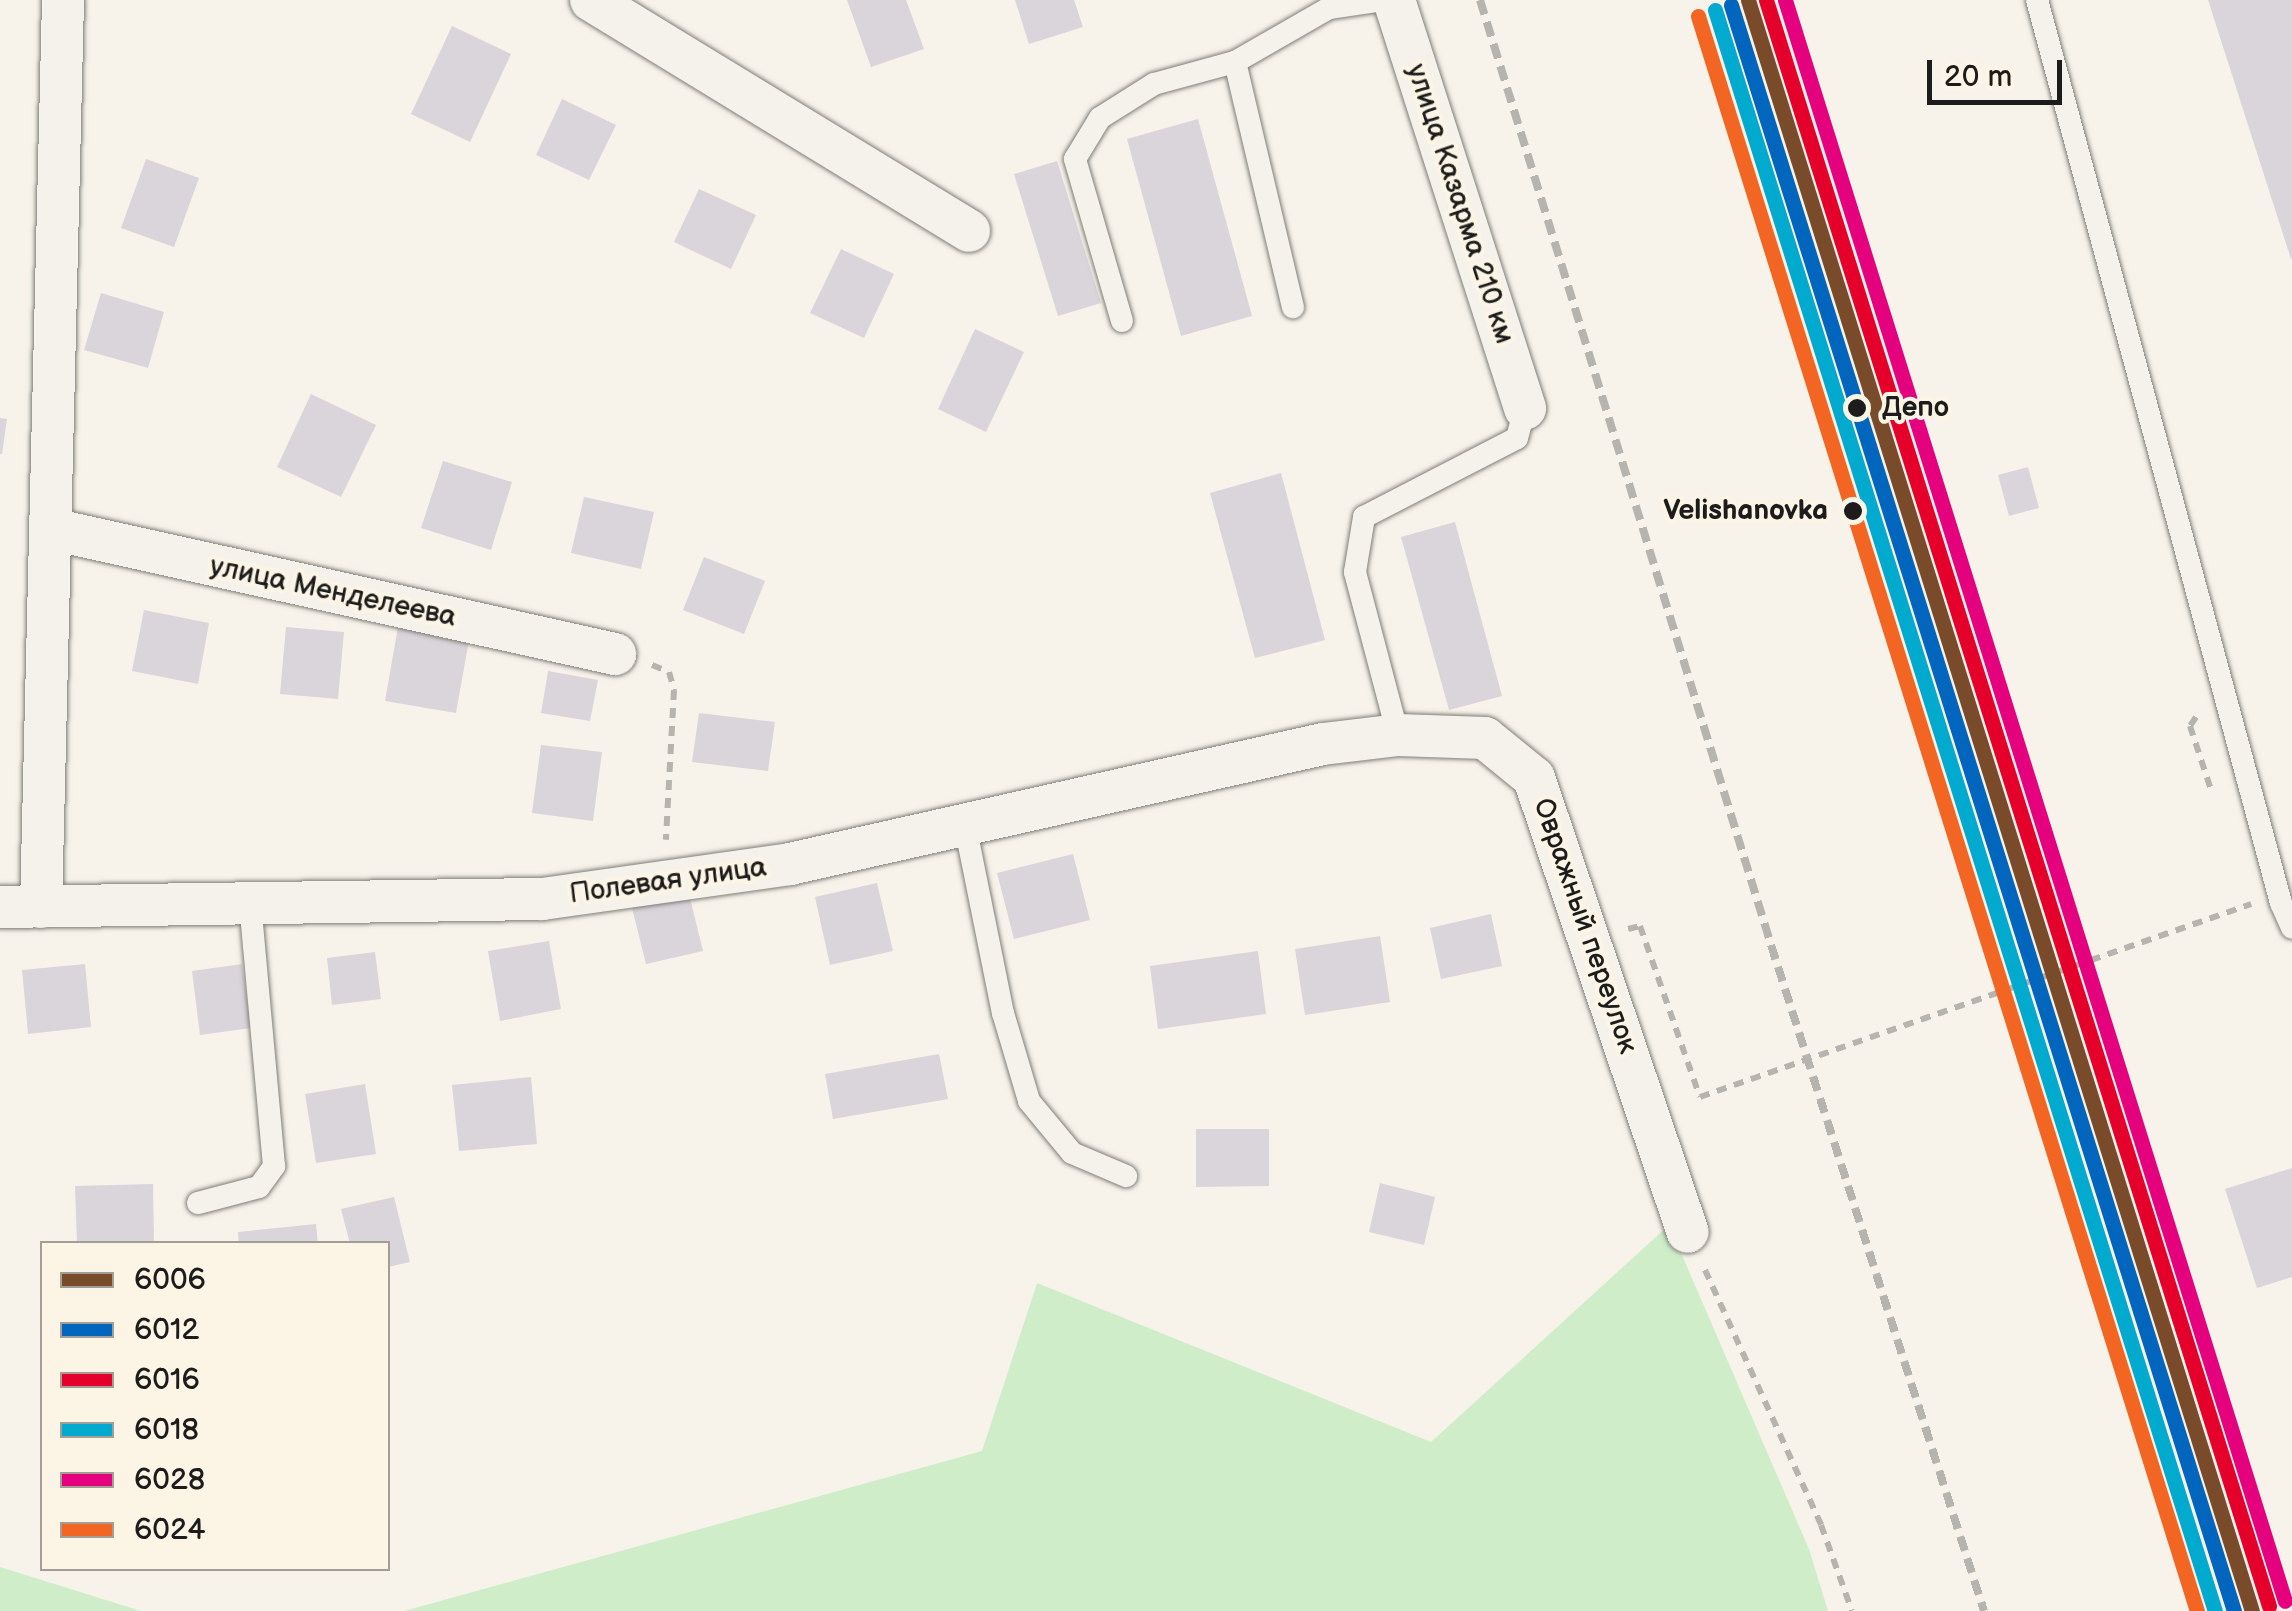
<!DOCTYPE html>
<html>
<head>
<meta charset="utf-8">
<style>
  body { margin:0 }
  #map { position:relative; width:2292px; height:1611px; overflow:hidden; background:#f7f3ea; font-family:"Balsamiq Sans",sans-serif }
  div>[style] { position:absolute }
  .green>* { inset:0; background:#cfedc8 }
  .building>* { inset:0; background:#d9d5da }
  .path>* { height:6px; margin-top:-3px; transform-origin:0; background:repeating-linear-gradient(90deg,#b6b4af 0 10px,transparent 0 18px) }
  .roads { filter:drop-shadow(0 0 2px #7f7d79) drop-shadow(0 0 2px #7f7d79) }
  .service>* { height:22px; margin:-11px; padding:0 11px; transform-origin:11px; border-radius:11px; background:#f5f2ec }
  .minor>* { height:42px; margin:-21px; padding:0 21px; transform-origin:21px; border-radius:21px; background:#f5f2ec }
  .rail>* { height:8px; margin-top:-4px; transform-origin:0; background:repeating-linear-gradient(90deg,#b6b4af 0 15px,transparent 0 23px) }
  .path-bridge>* { height:6px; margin-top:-3px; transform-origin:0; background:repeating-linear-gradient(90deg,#b6b4af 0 10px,transparent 0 18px) }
  .rail-1>* { height:15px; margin:-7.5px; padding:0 7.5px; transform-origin:7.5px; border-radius:7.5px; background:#7a4b2a }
  .rail-2>* { height:15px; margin:-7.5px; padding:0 7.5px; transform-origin:7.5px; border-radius:7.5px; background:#0065bd }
  .rail-3>* { height:15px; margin:-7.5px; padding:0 7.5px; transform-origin:7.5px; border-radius:7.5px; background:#e4002b }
  .rail-4>* { height:15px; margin:-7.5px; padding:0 7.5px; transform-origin:7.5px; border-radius:7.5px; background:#00a9ce }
  .rail-5>* { height:15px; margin:-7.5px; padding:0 7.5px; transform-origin:7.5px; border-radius:7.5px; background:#e5007d }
  .rail-6>* { height:15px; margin:-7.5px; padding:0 7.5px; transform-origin:7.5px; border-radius:7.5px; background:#f26522 }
  .dots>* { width:28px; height:28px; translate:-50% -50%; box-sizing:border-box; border:5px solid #fcf5e5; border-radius:50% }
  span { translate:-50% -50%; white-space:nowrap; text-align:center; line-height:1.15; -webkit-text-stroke:8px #fcf5e5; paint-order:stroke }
  .street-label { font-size:28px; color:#1c1c1c }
  .stop-label { font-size:28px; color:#1c1c1c; font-weight:700 }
  .left { translate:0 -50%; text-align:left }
  .right { translate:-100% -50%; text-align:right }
  .legend { position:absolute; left:40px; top:1241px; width:350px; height:330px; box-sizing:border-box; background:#fcf5e5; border:2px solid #a29e95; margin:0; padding:12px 18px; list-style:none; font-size:30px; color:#1c1c1c }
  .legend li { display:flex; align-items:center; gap:20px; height:50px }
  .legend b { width:50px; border:2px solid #a29e95 }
  .scale { position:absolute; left:1927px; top:60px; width:135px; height:45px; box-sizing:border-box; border:5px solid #1c1c1c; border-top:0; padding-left:12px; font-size:30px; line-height:35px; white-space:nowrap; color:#1c1c1c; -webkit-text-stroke:8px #fcf5e5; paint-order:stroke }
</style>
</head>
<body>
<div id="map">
  <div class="green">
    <i style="clip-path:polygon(1669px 1225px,1809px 1549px,1828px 1611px,404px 1611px,982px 1451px,1037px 1283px,1431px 1442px)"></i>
    <i style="clip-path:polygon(0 1567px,141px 1611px,0 1611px)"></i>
  </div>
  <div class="building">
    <i style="clip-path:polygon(847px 0,906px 0,924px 49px,871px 67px)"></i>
    <i style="clip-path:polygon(1015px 0,1074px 0,1083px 27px,1029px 44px)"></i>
    <i style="clip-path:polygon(2208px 0,2292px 0,2292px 259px,2291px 259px)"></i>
    <i style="clip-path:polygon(452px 26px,511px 54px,470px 142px,411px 114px)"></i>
    <i style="clip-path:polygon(562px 99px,616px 125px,589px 180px,536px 155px)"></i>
    <i style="clip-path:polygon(1198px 119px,1252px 316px,1181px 336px,1127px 139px)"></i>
    <i style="clip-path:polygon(146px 159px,199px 178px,174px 247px,121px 228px)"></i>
    <i style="clip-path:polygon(1057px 161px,1101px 303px,1058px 316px,1014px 174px)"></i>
    <i style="clip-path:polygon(699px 189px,756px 215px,731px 269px,674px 242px)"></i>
    <i style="clip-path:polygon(841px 249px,894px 274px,864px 338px,810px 313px)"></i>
    <i style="clip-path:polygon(101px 293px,164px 312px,148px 368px,84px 350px)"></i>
    <i style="clip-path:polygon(975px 329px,1024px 352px,986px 432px,938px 409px)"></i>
    <i style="clip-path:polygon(311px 394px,376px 425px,341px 497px,277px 467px)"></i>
    <i style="clip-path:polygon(0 418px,7px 419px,2px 454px,0 454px)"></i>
    <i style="clip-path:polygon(443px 461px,512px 482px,491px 550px,421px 528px)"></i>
    <i style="clip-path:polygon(2028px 467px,2039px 508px,2009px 516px,1998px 475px)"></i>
    <i style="clip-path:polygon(1281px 473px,1325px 640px,1255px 658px,1210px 493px)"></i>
    <i style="clip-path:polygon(584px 497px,654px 512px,641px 569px,571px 553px)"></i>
    <i style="clip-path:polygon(1455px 522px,1502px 696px,1449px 710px,1401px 537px)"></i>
    <i style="clip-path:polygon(704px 557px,765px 581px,744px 634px,683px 610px)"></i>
    <i style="clip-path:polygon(144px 610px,209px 623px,198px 684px,132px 671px)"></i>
    <i style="clip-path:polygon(286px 627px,344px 632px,338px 699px,280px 694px)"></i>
    <i style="clip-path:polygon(398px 627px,469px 640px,456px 713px,385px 701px)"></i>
    <i style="clip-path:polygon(548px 671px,598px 680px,590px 721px,541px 713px)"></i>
    <i style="clip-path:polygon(699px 713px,775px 722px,768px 771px,692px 762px)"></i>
    <i style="clip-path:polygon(541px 745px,602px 752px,593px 821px,532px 813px)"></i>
    <i style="clip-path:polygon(1073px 854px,1090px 920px,1014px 939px,997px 873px)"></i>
    <i style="clip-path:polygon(877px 883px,893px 951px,830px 965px,815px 897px)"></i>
    <i style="clip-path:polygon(688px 890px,703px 951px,646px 964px,631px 904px)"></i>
    <i style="clip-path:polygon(1491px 914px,1502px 966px,1441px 979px,1430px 928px)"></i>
    <i style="clip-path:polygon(1380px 936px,1390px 1002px,1305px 1015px,1295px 949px)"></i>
    <i style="clip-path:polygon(549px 941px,561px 1009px,500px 1021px,488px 951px)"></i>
    <i style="clip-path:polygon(1258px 951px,1266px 1014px,1158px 1029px,1150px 966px)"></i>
    <i style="clip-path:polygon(375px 952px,381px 999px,332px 1005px,327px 958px)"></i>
    <i style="clip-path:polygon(85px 964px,91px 1027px,28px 1034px,22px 970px)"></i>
    <i style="clip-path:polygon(242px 964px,251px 1028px,200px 1035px,192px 971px)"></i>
    <i style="clip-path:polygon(939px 1054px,948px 1099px,833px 1119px,825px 1074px)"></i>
    <i style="clip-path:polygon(531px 1077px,537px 1144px,459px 1151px,452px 1085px)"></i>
    <i style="clip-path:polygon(365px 1084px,376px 1154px,316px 1163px,305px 1094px)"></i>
    <i style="clip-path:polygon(1196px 1129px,1269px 1129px,1269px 1186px,1196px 1187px)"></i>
    <i style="clip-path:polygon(2292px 1168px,2292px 1277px,2257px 1288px,2225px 1189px)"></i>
    <i style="clip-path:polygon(1380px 1183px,1435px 1197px,1424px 1245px,1369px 1232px)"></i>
    <i style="clip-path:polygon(153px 1184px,154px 1244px,77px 1244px,75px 1186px)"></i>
    <i style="clip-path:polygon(394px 1197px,410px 1262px,388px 1267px,388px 1244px,350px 1244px,341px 1209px)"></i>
    <i style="clip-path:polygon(316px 1224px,318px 1244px,239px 1244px,238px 1232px)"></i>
  </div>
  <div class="path">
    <i style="left:652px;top:665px;width:18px;rotate:22deg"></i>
    <i style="left:669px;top:672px;width:19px;rotate:74deg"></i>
    <i style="left:674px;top:690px;width:150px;rotate:93.1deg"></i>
    <i style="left:2196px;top:717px;width:11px;rotate:124deg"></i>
    <i style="left:2190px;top:726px;width:67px;rotate:71.8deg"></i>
    <i style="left:1628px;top:929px;width:12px;rotate:-14deg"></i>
    <i style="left:1640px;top:926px;width:181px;rotate:70.7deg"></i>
    <i style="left:1705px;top:1270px;width:280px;rotate:65.5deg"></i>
    <i style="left:1821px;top:1525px;width:91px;rotate:70.2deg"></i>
  </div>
  <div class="roads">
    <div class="service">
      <i style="left:2037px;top:0;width:935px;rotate:74.88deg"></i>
      <i style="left:2281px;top:903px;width:27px;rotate:66deg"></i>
      <i style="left:1235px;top:62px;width:252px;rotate:76.7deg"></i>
      <i style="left:1122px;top:321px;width:169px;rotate:-106.2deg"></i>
      <i style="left:1075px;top:159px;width:48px;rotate:-58.6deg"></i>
      <i style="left:1100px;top:118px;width:64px;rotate:-32.2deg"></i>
      <i style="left:1154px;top:84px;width:84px;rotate:-15.2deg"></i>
      <i style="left:1235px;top:62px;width:108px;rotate:-29.9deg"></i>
      <i style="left:1329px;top:8px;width:56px;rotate:-8.3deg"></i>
      <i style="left:1398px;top:735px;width:169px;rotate:-104.8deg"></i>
      <i style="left:1355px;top:572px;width:56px;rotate:-80.7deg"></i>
      <i style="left:1364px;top:517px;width:172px;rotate:-27.3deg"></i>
      <i style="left:1517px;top:438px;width:31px;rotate:-75deg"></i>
      <i style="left:965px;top:825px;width:192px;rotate:78.6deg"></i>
      <i style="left:1003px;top:1013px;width:92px;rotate:73.5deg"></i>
      <i style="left:1029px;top:1101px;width:67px;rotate:50.4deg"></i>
      <i style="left:1072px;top:1153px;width:59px;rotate:23.1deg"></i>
      <i style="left:198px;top:1203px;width:63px;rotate:-14.7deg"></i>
      <i style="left:259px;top:1187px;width:26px;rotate:-54deg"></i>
      <i style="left:274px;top:1166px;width:263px;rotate:-95.2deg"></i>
    </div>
    <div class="minor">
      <i style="left:591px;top:0;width:443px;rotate:31.4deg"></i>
      <i style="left:1394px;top:0;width:429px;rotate:72.2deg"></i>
      <i style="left:51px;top:529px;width:578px;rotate:12.5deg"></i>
      <i style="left:0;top:907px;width:542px;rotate:-0.85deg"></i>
      <i style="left:542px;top:899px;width:250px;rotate:-8deg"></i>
      <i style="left:790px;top:864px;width:546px;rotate:-12.69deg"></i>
      <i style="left:1323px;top:744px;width:76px;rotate:-6.8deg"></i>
      <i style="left:1398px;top:735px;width:87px;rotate:2deg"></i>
      <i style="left:1485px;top:738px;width:63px;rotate:39.2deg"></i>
      <i style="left:1534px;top:778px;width:479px;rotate:71.3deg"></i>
      <i style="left:41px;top:907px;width:907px;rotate:-88.61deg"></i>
    </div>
  </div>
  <div class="rail">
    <i style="left:1480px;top:0;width:989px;rotate:72.88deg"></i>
    <i style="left:1771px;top:945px;width:699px;rotate:72.26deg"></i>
  </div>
  <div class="path-bridge">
    <i style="left:1700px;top:1097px;width:584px;rotate:-19.3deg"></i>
  </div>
  <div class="rail-1">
    <i style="left:1748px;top:0;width:1688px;rotate:72.63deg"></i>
  </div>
  <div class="rail-2">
    <i style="left:1731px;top:5px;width:1683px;rotate:72.61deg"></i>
  </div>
  <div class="rail-3">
    <i style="left:1766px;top:0;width:1683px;rotate:72.61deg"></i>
  </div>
  <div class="rail-4">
    <i style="left:1715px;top:10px;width:1677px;rotate:72.66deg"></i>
  </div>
  <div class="rail-5">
    <i style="left:1785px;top:0;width:1677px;rotate:72.66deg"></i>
  </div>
  <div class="rail-6">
    <i style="left:1698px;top:16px;width:1671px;rotate:72.63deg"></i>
  </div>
  <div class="dots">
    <i style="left:1857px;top:408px;background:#1c1c1c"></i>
    <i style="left:1853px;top:511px;background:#1c1c1c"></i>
  </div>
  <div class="street-label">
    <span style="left:1460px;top:204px;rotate:72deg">улица Казарма 210 км</span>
    <span style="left:333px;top:592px;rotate:12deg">улица Менделеева</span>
    <span style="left:668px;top:881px;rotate:-8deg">Полевая улица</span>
    <span style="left:1585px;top:926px;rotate:71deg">Овражный переулок</span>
  </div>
  <div class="stop-label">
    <span class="left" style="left:1882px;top:408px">Депо</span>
    <span class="right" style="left:1828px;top:511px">Velishanovka</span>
  </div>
  <ul class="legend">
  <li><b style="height:12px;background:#7a4b2a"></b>6006</li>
  <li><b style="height:12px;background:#0065bd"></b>6012</li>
  <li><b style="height:12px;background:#e4002b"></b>6016</li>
  <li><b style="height:12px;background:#00a9ce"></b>6018</li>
  <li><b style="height:12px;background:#e5007d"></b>6028</li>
  <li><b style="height:12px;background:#f26522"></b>6024</li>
  </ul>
  <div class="scale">20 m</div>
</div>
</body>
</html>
